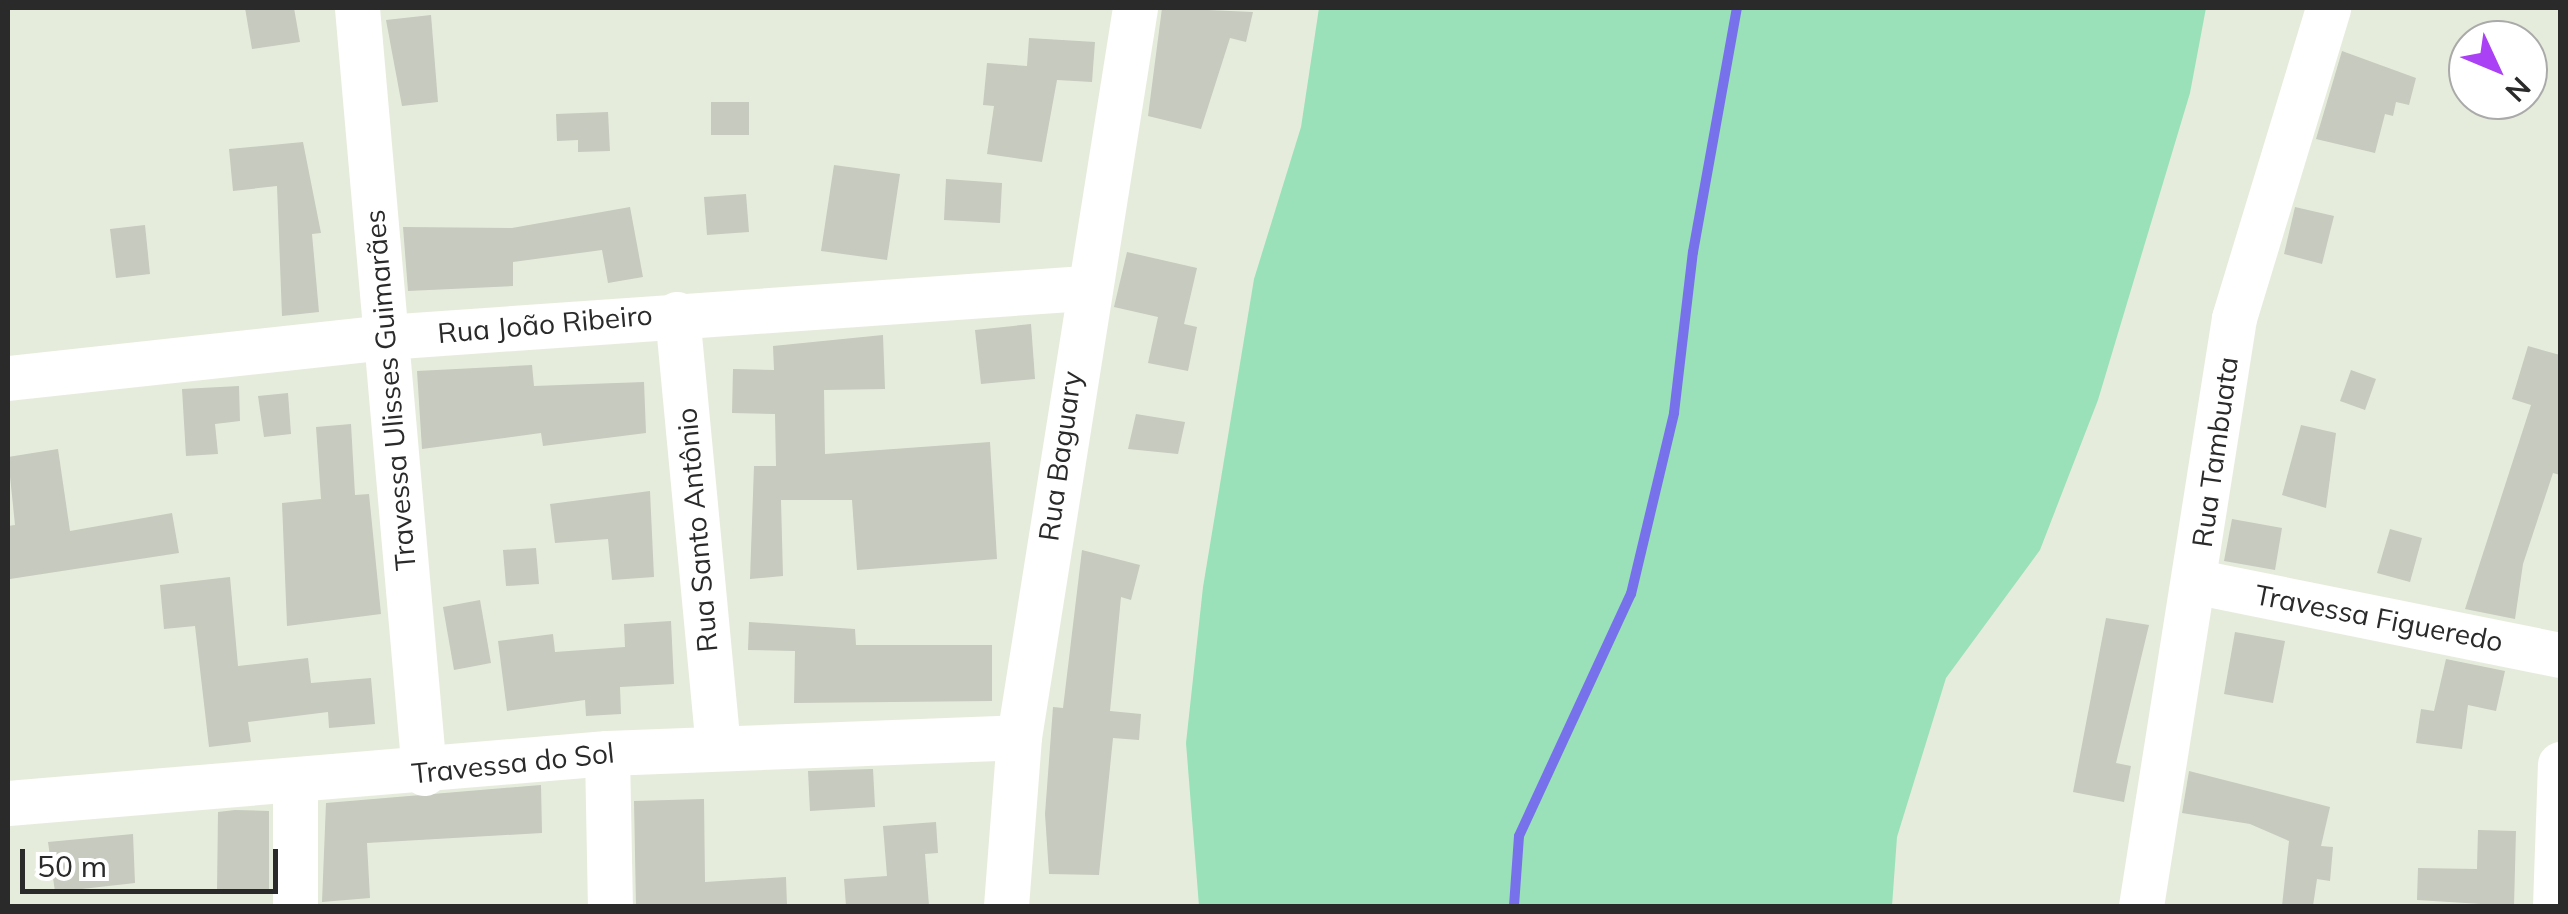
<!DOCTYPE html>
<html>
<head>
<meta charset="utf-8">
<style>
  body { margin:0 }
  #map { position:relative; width:2568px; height:914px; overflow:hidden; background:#e6ecdc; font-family:Mulish,sans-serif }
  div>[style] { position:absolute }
  .green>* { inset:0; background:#9ae1b9 }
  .stream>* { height:10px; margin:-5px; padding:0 5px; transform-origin:5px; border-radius:5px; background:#7772eb }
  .building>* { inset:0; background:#c6cabf }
  .minor>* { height:45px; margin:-22.5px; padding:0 22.5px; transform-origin:22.5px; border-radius:22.5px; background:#fff }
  span { translate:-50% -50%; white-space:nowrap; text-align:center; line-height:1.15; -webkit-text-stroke:8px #fff; paint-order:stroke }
  .street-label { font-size:28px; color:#2a2a2a }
  .frame { position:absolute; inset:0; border:10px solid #2a2a2a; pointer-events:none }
  .north { position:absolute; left:2448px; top:20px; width:100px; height:100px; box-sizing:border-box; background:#fff; border:2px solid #aaa; border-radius:50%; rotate:134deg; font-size:28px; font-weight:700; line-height:40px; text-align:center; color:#2a2a2a }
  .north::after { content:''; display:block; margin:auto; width:35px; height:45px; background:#aa41f4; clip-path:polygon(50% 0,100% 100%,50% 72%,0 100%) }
  .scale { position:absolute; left:20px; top:849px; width:258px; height:45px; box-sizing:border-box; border:5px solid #2a2a2a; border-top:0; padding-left:12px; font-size:30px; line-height:35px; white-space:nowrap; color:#2a2a2a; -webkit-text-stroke:8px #fff; paint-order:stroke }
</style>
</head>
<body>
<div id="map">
  <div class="green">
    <i style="clip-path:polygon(1319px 8px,2206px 8px,2190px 93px,2098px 400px,2040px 550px,1946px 678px,1897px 837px,1892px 906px,1199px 906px,1186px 743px,1203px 587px,1254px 279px,1301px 127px)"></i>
  </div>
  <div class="stream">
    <i style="left:1514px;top:906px;width:70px;rotate:-85.9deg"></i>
    <i style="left:1519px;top:836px;width:267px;rotate:-65.2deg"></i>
    <i style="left:1631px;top:594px;width:186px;rotate:-76.6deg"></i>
    <i style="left:1674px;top:413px;width:162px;rotate:-83.3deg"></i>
    <i style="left:1693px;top:252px;width:248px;rotate:-79.8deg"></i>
  </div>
  <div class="building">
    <i style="clip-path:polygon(245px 8px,294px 8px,300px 42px,252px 49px)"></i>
    <i style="clip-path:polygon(1162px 8px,1253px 12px,1246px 42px,1230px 38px,1201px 129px,1148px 116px)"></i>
    <i style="clip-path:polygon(431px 15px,438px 102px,402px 106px,386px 20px)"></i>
    <i style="clip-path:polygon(1029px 38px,1095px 42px,1092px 82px,1057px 80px,1042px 162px,987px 154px,994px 106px,983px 105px,987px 63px,1027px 66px)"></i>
    <i style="clip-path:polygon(2342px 51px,2416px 78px,2409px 105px,2396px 102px,2393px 116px,2385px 114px,2375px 153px,2316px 139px)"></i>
    <i style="clip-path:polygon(711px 102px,749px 102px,749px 135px,711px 135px)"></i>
    <i style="clip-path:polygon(608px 112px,610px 151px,578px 152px,578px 140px,557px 141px,556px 114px)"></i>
    <i style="clip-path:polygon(303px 142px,321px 233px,312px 234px,319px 312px,282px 316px,277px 186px,233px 191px,229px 149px)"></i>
    <i style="clip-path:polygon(834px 165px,900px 174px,887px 260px,821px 251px)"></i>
    <i style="clip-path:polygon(946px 179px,1002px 183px,1000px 223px,944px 220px)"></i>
    <i style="clip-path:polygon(746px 194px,749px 232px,707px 235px,704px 197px)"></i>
    <i style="clip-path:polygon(630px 207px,643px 277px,608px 283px,602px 250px,513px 262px,513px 286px,408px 291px,403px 227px,512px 228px)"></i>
    <i style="clip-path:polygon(2295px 207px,2334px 216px,2322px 264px,2284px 254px)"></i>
    <i style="clip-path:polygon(145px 225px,150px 274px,116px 278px,110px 229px)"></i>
    <i style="clip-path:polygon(1127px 252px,1197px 268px,1184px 324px,1197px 327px,1188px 371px,1148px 363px,1158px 317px,1114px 307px)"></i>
    <i style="clip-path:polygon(1031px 324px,1035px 379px,981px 384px,975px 330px)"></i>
    <i style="clip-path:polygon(883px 335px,885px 389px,824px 390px,825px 454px,990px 442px,997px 559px,857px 570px,852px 500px,781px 500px,783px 576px,750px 579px,754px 466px,776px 466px,775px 414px,732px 413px,733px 369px,774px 370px,773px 346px)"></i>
    <i style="clip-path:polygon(2528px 346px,2560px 355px,2560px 475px,2553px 473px,2523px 564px,2515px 619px,2465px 609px,2531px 405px,2512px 399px)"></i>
    <i style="clip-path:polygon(532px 365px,534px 386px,644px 382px,646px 433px,543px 446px,541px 433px,422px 449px,417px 371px)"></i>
    <i style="clip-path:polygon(2351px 370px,2376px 379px,2365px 410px,2340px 401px)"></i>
    <i style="clip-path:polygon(239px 386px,240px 421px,215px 424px,218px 454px,186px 456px,182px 389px)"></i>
    <i style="clip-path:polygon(288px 393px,291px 434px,264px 437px,258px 396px)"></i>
    <i style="clip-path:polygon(1136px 414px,1185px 422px,1178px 454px,1128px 449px)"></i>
    <i style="clip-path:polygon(351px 424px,355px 495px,369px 494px,381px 614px,287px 626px,282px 503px,321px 499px,316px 427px)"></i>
    <i style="clip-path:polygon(2301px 425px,2336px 433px,2326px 508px,2282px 495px)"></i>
    <i style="clip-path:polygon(58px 449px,70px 531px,172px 513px,179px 553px,10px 579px,8px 526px,15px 525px,8px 457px)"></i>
    <i style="clip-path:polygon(650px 491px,654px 577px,612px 580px,608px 539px,555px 543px,550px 504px)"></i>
    <i style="clip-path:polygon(2232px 519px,2282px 528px,2275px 570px,2224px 561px)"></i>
    <i style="clip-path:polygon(2390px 529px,2422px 538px,2410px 582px,2377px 573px)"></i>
    <i style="clip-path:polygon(536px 548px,539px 584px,506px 586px,503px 550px)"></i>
    <i style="clip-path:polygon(1082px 550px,1140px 565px,1131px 600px,1121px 597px,1110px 711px,1141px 714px,1139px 740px,1113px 738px,1099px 875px,1049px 874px,1045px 814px,1053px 707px,1063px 708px)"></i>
    <i style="clip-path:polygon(230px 577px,238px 666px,308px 658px,311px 683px,371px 678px,375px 724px,329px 728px,328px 712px,248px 722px,251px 742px,209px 747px,195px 626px,164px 629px,160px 585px)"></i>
    <i style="clip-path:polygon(480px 600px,491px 663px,454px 670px,443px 607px)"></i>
    <i style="clip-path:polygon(2106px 618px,2149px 625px,2116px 763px,2131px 766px,2124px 802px,2073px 792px)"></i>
    <i style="clip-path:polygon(671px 621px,674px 684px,620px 687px,621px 714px,586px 716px,585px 700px,507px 711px,498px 641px,553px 634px,555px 652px,625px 647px,624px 624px)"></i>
    <i style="clip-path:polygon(749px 622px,855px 629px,856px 645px,992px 645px,992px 701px,794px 703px,795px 651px,748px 650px)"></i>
    <i style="clip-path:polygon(2235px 632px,2285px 641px,2273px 703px,2224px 694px)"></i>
    <i style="clip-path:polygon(2446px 659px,2505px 671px,2496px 711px,2468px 705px,2462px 749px,2416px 743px,2421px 709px,2434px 711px)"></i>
    <i style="clip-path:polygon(873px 769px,875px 807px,810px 811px,808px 771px)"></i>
    <i style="clip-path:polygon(2189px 771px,2330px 807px,2321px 846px,2333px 847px,2330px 881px,2317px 879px,2313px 906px,2282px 906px,2289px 841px,2250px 824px,2182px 813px)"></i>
    <i style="clip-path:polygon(541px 785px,542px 833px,367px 843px,370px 898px,322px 902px,326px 803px)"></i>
    <i style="clip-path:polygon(704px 799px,705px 882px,786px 877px,787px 906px,636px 906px,634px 801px)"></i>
    <i style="clip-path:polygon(235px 810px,269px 811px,269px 894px,217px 894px,218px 812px)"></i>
    <i style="clip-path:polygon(936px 822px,938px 853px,925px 854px,929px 906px,846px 906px,844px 879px,887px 876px,883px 826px)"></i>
    <i style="clip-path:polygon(2478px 830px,2516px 831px,2514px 906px,2417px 900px,2418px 868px,2477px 869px)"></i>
    <i style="clip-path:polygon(133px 834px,135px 883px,55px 892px,48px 842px)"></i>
  </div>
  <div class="minor">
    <i style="left:357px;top:8px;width:768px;rotate:84.99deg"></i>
    <i style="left:677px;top:314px;width:434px;rotate:84.6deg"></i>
    <i style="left:8px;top:378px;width:379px;rotate:-6.2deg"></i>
    <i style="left:385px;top:337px;width:701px;rotate:-4.01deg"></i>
    <i style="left:2198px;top:582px;width:369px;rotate:11.4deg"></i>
    <i style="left:607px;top:753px;width:153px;rotate:88.9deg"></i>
    <i style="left:295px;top:783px;width:123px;rotate:90deg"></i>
    <i style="left:8px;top:803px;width:601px;rotate:-4.77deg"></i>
    <i style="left:607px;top:753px;width:412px;rotate:-2.2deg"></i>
    <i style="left:1006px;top:906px;width:169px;rotate:-85.6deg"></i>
    <i style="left:1019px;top:737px;width:738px;rotate:-80.96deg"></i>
    <i style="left:2141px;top:906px;width:595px;rotate:-81.01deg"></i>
    <i style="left:2234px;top:318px;width:324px;rotate:-73.1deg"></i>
    <i style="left:2555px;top:906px;width:142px;rotate:-88deg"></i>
  </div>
  <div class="street-label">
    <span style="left:545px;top:324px;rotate:-5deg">Rua João Ribeiro</span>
    <span style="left:390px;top:390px;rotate:-95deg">Travessa Ulisses Guimarães</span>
    <span style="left:2215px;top:452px;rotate:-82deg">Rua Tambuata</span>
    <span style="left:1060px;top:456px;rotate:-82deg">Rua Baguary</span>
    <span style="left:697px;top:530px;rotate:-95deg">Rua Santo Antônio</span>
    <span style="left:2379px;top:618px;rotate:11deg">Travessa Figueredo</span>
    <span style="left:513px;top:763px;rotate:-6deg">Travessa do Sol</span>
  </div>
  <div class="frame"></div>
  <div class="north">N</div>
  <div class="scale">50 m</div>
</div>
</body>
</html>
